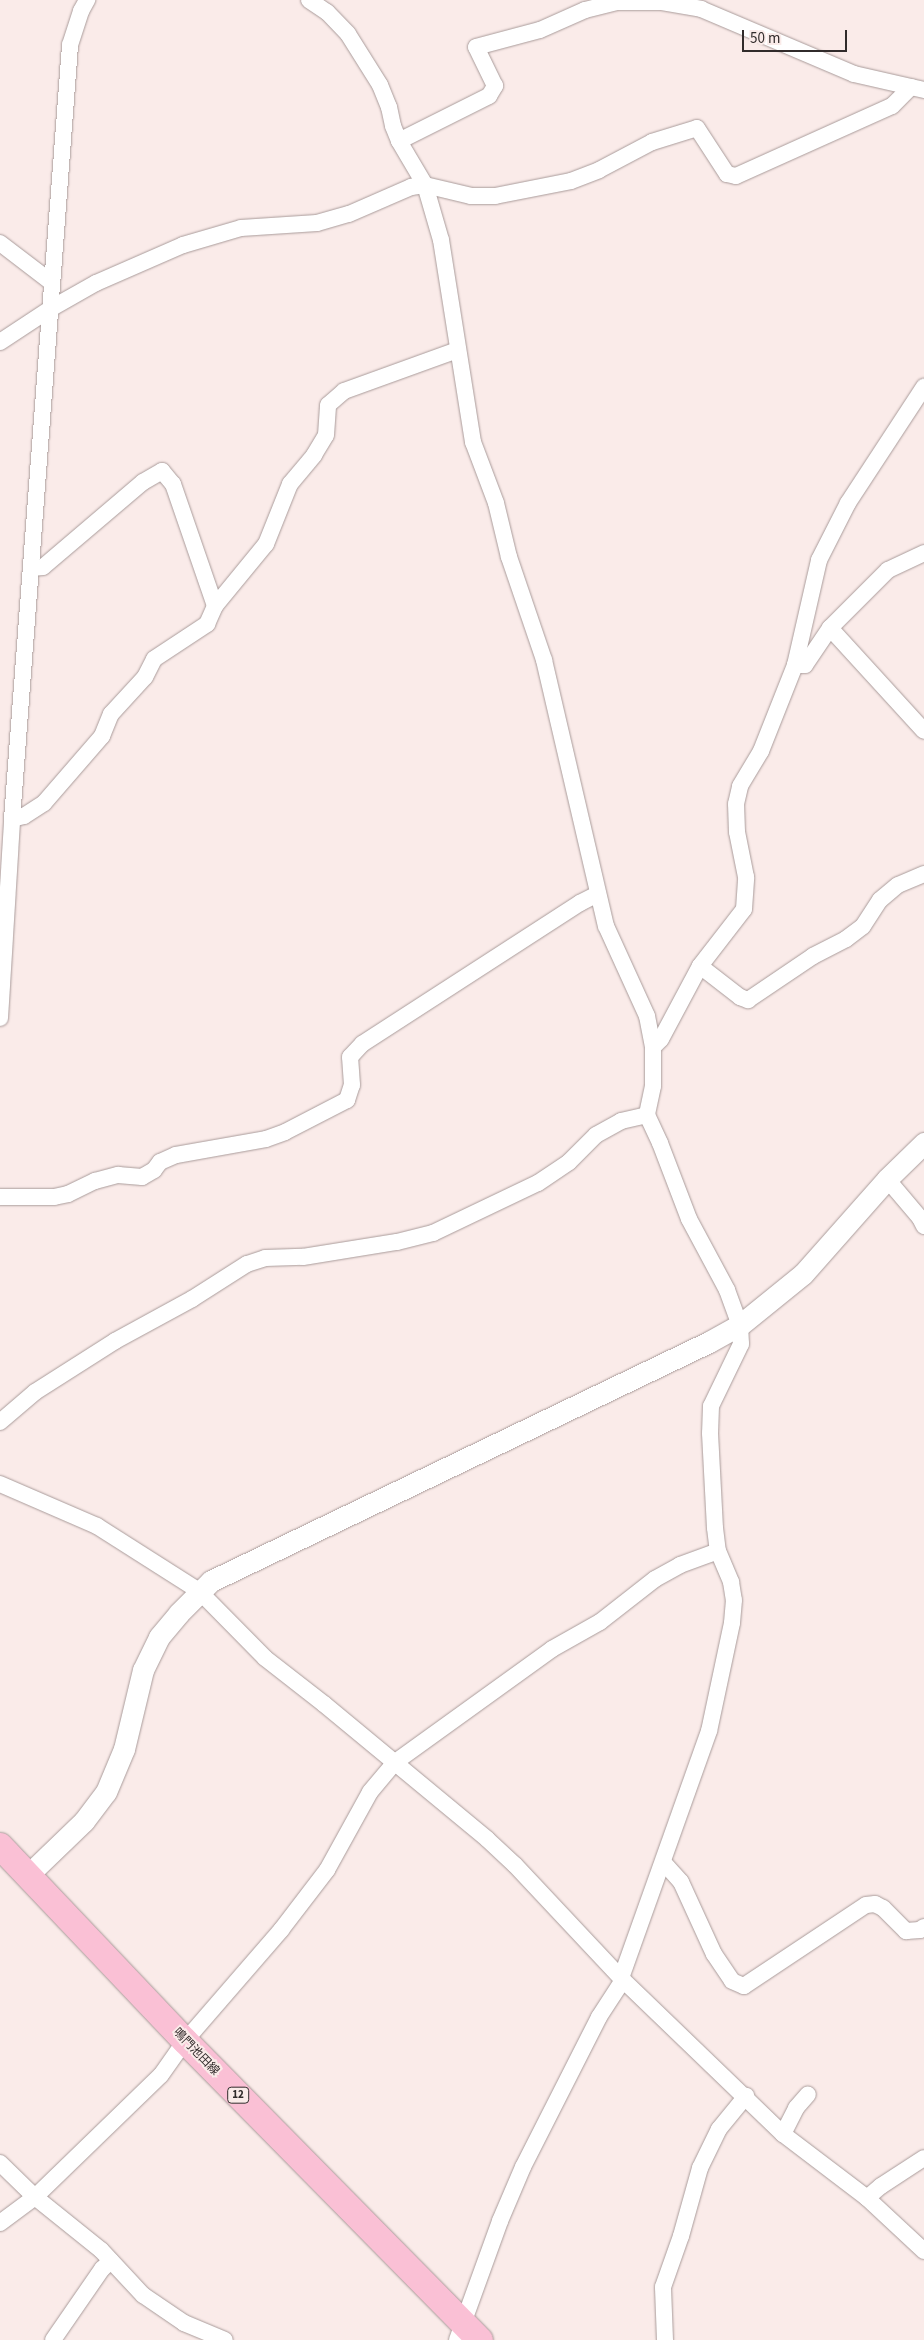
<!DOCTYPE html>
<html>
<head>
<meta charset="utf-8">
<style>
  body { margin:0 }
  #map { position:relative; width:924px; height:2340px; overflow:hidden; background:#faebe9; font-family:"Source Sans 3","Noto Sans JP",sans-serif }
  div>[style] { position:absolute }
  .roads { filter:drop-shadow(0 0 1px #a99b9a) drop-shadow(0 0 1px #a99b9a) }
  .minor>* { height:16px; margin:-8px; padding:0 8px; transform-origin:8px; border-radius:8px; background:#fff }
  .tertiary>* { height:21px; margin:-10.5px; padding:0 10.5px; transform-origin:10.5px; border-radius:10.5px; background:#fff }
  .primary>* { height:26px; margin:-13px; padding:0 13px; transform-origin:13px; border-radius:13px; background:#fac0d5 }
  span { translate:-50% -50%; white-space:nowrap; text-align:center; line-height:1.15; -webkit-text-stroke:4px #faebe9; paint-order:stroke }
  .shield-label span { padding:1px 4px; background:#faebe9; border:1px solid; border-radius:4px; -webkit-text-stroke-width:0 }
  .shield-label { font-size:11px; color:#312b2b; font-weight:700 }
  .street-label { font-size:12px; color:#312b2b }
  .scale { position:absolute; left:742px; top:30px; width:105px; height:22px; box-sizing:border-box; border:2px solid #312b2b; border-top:0; padding-left:6px; font-size:15px; line-height:18px; white-space:nowrap; color:#312b2b; -webkit-text-stroke:4px #faebe9; paint-order:stroke }
</style>
</head>
<body>
<div id="map">
  <div class="roads">
    <div class="minor">
      <i style="left:309px;top:0;width:22px;rotate:34deg"></i>
      <i style="left:327px;top:12px;width:30px;rotate:46deg"></i>
      <i style="left:348px;top:34px;width:60px;rotate:57.9deg"></i>
      <i style="left:380px;top:85px;width:24px;rotate:68deg"></i>
      <i style="left:389px;top:107px;width:19px;rotate:78deg"></i>
      <i style="left:393px;top:126px;width:16px;rotate:68deg"></i>
      <i style="left:399px;top:141px;width:51px;rotate:59.4deg"></i>
      <i style="left:425px;top:185px;width:57px;rotate:73.8deg"></i>
      <i style="left:441px;top:240px;width:205px;rotate:81deg"></i>
      <i style="left:473px;top:442px;width:65px;rotate:69.3deg"></i>
      <i style="left:496px;top:503px;width:56px;rotate:76.5deg"></i>
      <i style="left:509px;top:557px;width:109px;rotate:71.2deg"></i>
      <i style="left:544px;top:660px;width:273px;rotate:76.9deg"></i>
      <i style="left:606px;top:926px;width:99px;rotate:65.5deg"></i>
      <i style="left:647px;top:1016px;width:32px;rotate:79deg"></i>
      <i style="left:653px;top:1047px;width:39px;rotate:90deg"></i>
      <i style="left:653px;top:1086px;width:30px;rotate:102deg"></i>
      <i style="left:647px;top:1115px;width:31px;rotate:65deg"></i>
      <i style="left:660px;top:1143px;width:81px;rotate:69.1deg"></i>
      <i style="left:689px;top:1219px;width:81px;rotate:61.8deg"></i>
      <i style="left:727px;top:1290px;width:37px;rotate:70deg"></i>
      <i style="left:740px;top:1325px;width:19px;rotate:87deg"></i>
      <i style="left:741px;top:1344px;width:69px;rotate:115.8deg"></i>
      <i style="left:711px;top:1406px;width:27px;rotate:92deg"></i>
      <i style="left:710px;top:1433px;width:95px;rotate:87deg"></i>
      <i style="left:715px;top:1528px;width:23px;rotate:83deg"></i>
      <i style="left:718px;top:1551px;width:34px;rotate:67deg"></i>
      <i style="left:731px;top:1582px;width:18px;rotate:81deg"></i>
      <i style="left:734px;top:1600px;width:23px;rotate:95deg"></i>
      <i style="left:732px;top:1623px;width:110px;rotate:102deg"></i>
      <i style="left:709px;top:1731px;width:262px;rotate:109.6deg"></i>
      <i style="left:399px;top:141px;width:101px;rotate:-26.6deg"></i>
      <i style="left:489px;top:96px;width:12px;rotate:-59deg"></i>
      <i style="left:495px;top:86px;width:43px;rotate:-116deg"></i>
      <i style="left:476px;top:47px;width:66px;rotate:-14.9deg"></i>
      <i style="left:540px;top:30px;width:49px;rotate:-24deg"></i>
      <i style="left:585px;top:10px;width:33px;rotate:-14deg"></i>
      <i style="left:617px;top:2px;width:45px"></i>
      <i style="left:662px;top:2px;width:40px;rotate:10deg"></i>
      <i style="left:701px;top:9px;width:166px;rotate:23deg"></i>
      <i style="left:854px;top:74px;width:72px;rotate:12.9deg"></i>
      <i style="left:0;top:243px;width:64px;rotate:37.4deg"></i>
      <i style="left:0;top:342px;width:60px;rotate:-33.4deg"></i>
      <i style="left:50px;top:309px;width:53px;rotate:-29.5deg"></i>
      <i style="left:96px;top:283px;width:95px;rotate:-23.6deg"></i>
      <i style="left:183px;top:245px;width:60px;rotate:-16.3deg"></i>
      <i style="left:241px;top:228px;width:76px;rotate:-3.8deg"></i>
      <i style="left:317px;top:223px;width:33px;rotate:-16deg"></i>
      <i style="left:349px;top:214px;width:68px;rotate:-23.5deg"></i>
      <i style="left:411px;top:187px;width:14px;rotate:-8deg"></i>
      <i style="left:425px;top:185px;width:47px;rotate:13.4deg"></i>
      <i style="left:471px;top:196px;width:24px"></i>
      <i style="left:495px;top:196px;width:77px;rotate:-11.2deg"></i>
      <i style="left:571px;top:181px;width:30px;rotate:-21deg"></i>
      <i style="left:599px;top:170px;width:60px;rotate:-27.8deg"></i>
      <i style="left:652px;top:142px;width:47px;rotate:-17.3deg"></i>
      <i style="left:697px;top:128px;width:55px;rotate:56.9deg"></i>
      <i style="left:727px;top:174px;width:9px;rotate:13deg"></i>
      <i style="left:736px;top:176px;width:171px;rotate:-24.2deg"></i>
      <i style="left:892px;top:106px;width:27px;rotate:-45deg"></i>
      <i style="left:31px;top:568px;width:12px;rotate:-5deg"></i>
      <i style="left:43px;top:567px;width:131px;rotate:-40.4deg"></i>
      <i style="left:143px;top:482px;width:22px;rotate:-30deg"></i>
      <i style="left:162px;top:471px;width:17px;rotate:50deg"></i>
      <i style="left:173px;top:484px;width:129px;rotate:71deg"></i>
      <i style="left:830px;top:628px;width:139px;rotate:47.6deg"></i>
      <i style="left:795px;top:665px;width:10px"></i>
      <i style="left:805px;top:665px;width:45px;rotate:-56deg"></i>
      <i style="left:830px;top:628px;width:82px;rotate:-45deg"></i>
      <i style="left:888px;top:570px;width:40px;rotate:-25deg"></i>
      <i style="left:12px;top:819px;width:12px;rotate:-14deg"></i>
      <i style="left:24px;top:816px;width:24px;rotate:-33deg"></i>
      <i style="left:44px;top:803px;width:89px;rotate:-49.1deg"></i>
      <i style="left:102px;top:736px;width:24px;rotate:-68deg"></i>
      <i style="left:111px;top:714px;width:50px;rotate:-47.4deg"></i>
      <i style="left:145px;top:677px;width:20px;rotate:-63deg"></i>
      <i style="left:154px;top:659px;width:64px;rotate:-33.4deg"></i>
      <i style="left:207px;top:624px;width:20px;rotate:-66deg"></i>
      <i style="left:215px;top:606px;width:80px;rotate:-50.6deg"></i>
      <i style="left:266px;top:544px;width:65px;rotate:-68.2deg"></i>
      <i style="left:290px;top:484px;width:38px;rotate:-50deg"></i>
      <i style="left:314px;top:455px;width:23px;rotate:-59deg"></i>
      <i style="left:326px;top:435px;width:30px;rotate:-86deg"></i>
      <i style="left:328px;top:405px;width:21px;rotate:-41deg"></i>
      <i style="left:344px;top:391px;width:120px;rotate:-19.9deg"></i>
      <i style="left:700px;top:966px;width:51px;rotate:37.8deg"></i>
      <i style="left:740px;top:997px;width:9px;rotate:21deg"></i>
      <i style="left:748px;top:1000px;width:78px;rotate:-34.1deg"></i>
      <i style="left:813px;top:956px;width:37px;rotate:-27deg"></i>
      <i style="left:846px;top:939px;width:21px;rotate:-37deg"></i>
      <i style="left:863px;top:926px;width:31px;rotate:-57deg"></i>
      <i style="left:880px;top:900px;width:23px;rotate:-40deg"></i>
      <i style="left:898px;top:885px;width:28px;rotate:-23deg"></i>
      <i style="left:0;top:1018px;width:199px;rotate:-86.5deg"></i>
      <i style="left:12px;top:819px;width:776px;rotate:-85.71deg"></i>
      <i style="left:70px;top:45px;width:36px;rotate:-72deg"></i>
      <i style="left:81px;top:11px;width:13px;rotate:-61deg"></i>
      <i style="left:653px;top:1047px;width:11px;rotate:-45deg"></i>
      <i style="left:661px;top:1039px;width:83px;rotate:-61.9deg"></i>
      <i style="left:700px;top:966px;width:72px;rotate:-52.3deg"></i>
      <i style="left:744px;top:909px;width:32px;rotate:-86deg"></i>
      <i style="left:746px;top:877px;width:46px;rotate:-101.3deg"></i>
      <i style="left:737px;top:832px;width:28px;rotate:-92deg"></i>
      <i style="left:736px;top:804px;width:18px;rotate:-77deg"></i>
      <i style="left:740px;top:786px;width:41px;rotate:-59deg"></i>
      <i style="left:761px;top:751px;width:92px;rotate:-68.4deg"></i>
      <i style="left:795px;top:665px;width:108px;rotate:-77.1deg"></i>
      <i style="left:819px;top:560px;width:64px;rotate:-63deg"></i>
      <i style="left:848px;top:503px;width:139px;rotate:-56.8deg"></i>
      <i style="left:887px;top:1179px;width:51px;rotate:49.8deg"></i>
      <i style="left:920px;top:1218px;width:9px;rotate:63deg"></i>
      <i style="left:0;top:1197px;width:54px"></i>
      <i style="left:54px;top:1197px;width:14px;rotate:-12deg"></i>
      <i style="left:68px;top:1194px;width:30px;rotate:-26deg"></i>
      <i style="left:95px;top:1181px;width:24px;rotate:-15deg"></i>
      <i style="left:118px;top:1175px;width:24px;rotate:5deg"></i>
      <i style="left:142px;top:1177px;width:14px;rotate:-30deg"></i>
      <i style="left:154px;top:1170px;width:10px;rotate:-53deg"></i>
      <i style="left:160px;top:1162px;width:17px;rotate:-24deg"></i>
      <i style="left:176px;top:1155px;width:91px;rotate:-10.1deg"></i>
      <i style="left:266px;top:1139px;width:20px;rotate:-20deg"></i>
      <i style="left:285px;top:1132px;width:70px;rotate:-27.3deg"></i>
      <i style="left:347px;top:1100px;width:16px;rotate:-72deg"></i>
      <i style="left:352px;top:1085px;width:28px;rotate:-94deg"></i>
      <i style="left:350px;top:1057px;width:18px;rotate:-47deg"></i>
      <i style="left:362px;top:1044px;width:260px;rotate:-32.9deg"></i>
      <i style="left:580px;top:903px;width:20px;rotate:-27deg"></i>
      <i style="left:0;top:1422px;width:46px;rotate:-40.6deg"></i>
      <i style="left:35px;top:1392px;width:95px;rotate:-32.5deg"></i>
      <i style="left:115px;top:1341px;width:88px;rotate:-28.6deg"></i>
      <i style="left:192px;top:1299px;width:65px;rotate:-32.5deg"></i>
      <i style="left:247px;top:1264px;width:19px;rotate:-18deg"></i>
      <i style="left:265px;top:1258px;width:38px;rotate:-2deg"></i>
      <i style="left:303px;top:1257px;width:95px;rotate:-9.1deg"></i>
      <i style="left:397px;top:1242px;width:37px;rotate:-14deg"></i>
      <i style="left:433px;top:1233px;width:116px;rotate:-25.5deg"></i>
      <i style="left:538px;top:1183px;width:37px;rotate:-34deg"></i>
      <i style="left:569px;top:1162px;width:38px;rotate:-45deg"></i>
      <i style="left:596px;top:1135px;width:29px;rotate:-29deg"></i>
      <i style="left:621px;top:1121px;width:27px;rotate:-13deg"></i>
      <i style="left:0;top:1484px;width:106px;rotate:23.4deg"></i>
      <i style="left:97px;top:1526px;width:121px;rotate:32.5deg"></i>
      <i style="left:199px;top:1591px;width:94px;rotate:45.4deg"></i>
      <i style="left:265px;top:1658px;width:75px;rotate:37.9deg"></i>
      <i style="left:324px;top:1704px;width:212px;rotate:39.6deg"></i>
      <i style="left:487px;top:1839px;width:38px;rotate:43deg"></i>
      <i style="left:515px;top:1865px;width:158px;rotate:46.8deg"></i>
      <i style="left:623px;top:1980px;width:222px;rotate:43.9deg"></i>
      <i style="left:783px;top:2134px;width:106px;rotate:37.3deg"></i>
      <i style="left:867px;top:2198px;width:78px;rotate:42.9deg"></i>
      <i style="left:664px;top:1863px;width:25px;rotate:48deg"></i>
      <i style="left:681px;top:1882px;width:79px;rotate:65.4deg"></i>
      <i style="left:714px;top:1954px;width:32px;rotate:56deg"></i>
      <i style="left:732px;top:1981px;width:13px;rotate:23deg"></i>
      <i style="left:744px;top:1986px;width:146px;rotate:-33.6deg"></i>
      <i style="left:866px;top:1905px;width:9px;rotate:-6deg"></i>
      <i style="left:875px;top:1904px;width:9px;rotate:27deg"></i>
      <i style="left:883px;top:1908px;width:33px;rotate:45deg"></i>
      <i style="left:906px;top:1931px;width:14px;rotate:-4deg"></i>
      <i style="left:920px;top:1930px;width:5px;rotate:-37deg"></i>
      <i style="left:783px;top:2134px;width:29px;rotate:-63deg"></i>
      <i style="left:796px;top:2108px;width:18px;rotate:-49deg"></i>
      <i style="left:0;top:2163px;width:49px;rotate:44.2deg"></i>
      <i style="left:35px;top:2197px;width:85px;rotate:38.8deg"></i>
      <i style="left:101px;top:2250px;width:62px;rotate:47deg"></i>
      <i style="left:143px;top:2295px;width:50px;rotate:34.3deg"></i>
      <i style="left:184px;top:2323px;width:44px;rotate:22.5deg"></i>
      <i style="left:867px;top:2198px;width:18px;rotate:-41deg"></i>
      <i style="left:881px;top:2186px;width:51px;rotate:-33.1deg"></i>
      <i style="left:0;top:2223px;width:44px;rotate:-36.6deg"></i>
      <i style="left:35px;top:2197px;width:175px;rotate:-44.1deg"></i>
      <i style="left:161px;top:2075px;width:42px;rotate:-54.8deg"></i>
      <i style="left:185px;top:2041px;width:147px;rotate:-49.1deg"></i>
      <i style="left:281px;top:1930px;width:76px;rotate:-52.5deg"></i>
      <i style="left:327px;top:1870px;width:89px;rotate:-61.1deg"></i>
      <i style="left:370px;top:1792px;width:38px;rotate:-50deg"></i>
      <i style="left:394px;top:1763px;width:195px;rotate:-35.8deg"></i>
      <i style="left:552px;top:1649px;width:55px;rotate:-29.4deg"></i>
      <i style="left:600px;top:1622px;width:70px;rotate:-38deg"></i>
      <i style="left:655px;top:1579px;width:29px;rotate:-29deg"></i>
      <i style="left:680px;top:1565px;width:40px;rotate:-20.2deg"></i>
      <i style="left:53px;top:2340px;width:86px;rotate:-55.4deg"></i>
      <i style="left:102px;top:2269px;width:12px;rotate:-42deg"></i>
      <i style="left:457px;top:2340px;width:127px;rotate:-70.1deg"></i>
      <i style="left:500px;top:2221px;width:59px;rotate:-66.9deg"></i>
      <i style="left:523px;top:2167px;width:168px;rotate:-63.1deg"></i>
      <i style="left:599px;top:2017px;width:44px;rotate:-57deg"></i>
      <i style="left:665px;top:2340px;width:53px;rotate:-92.2deg"></i>
      <i style="left:663px;top:2287px;width:54px;rotate:-70.6deg"></i>
      <i style="left:681px;top:2236px;width:71px;rotate:-74.4deg"></i>
      <i style="left:700px;top:2168px;width:43px;rotate:-64deg"></i>
      <i style="left:719px;top:2129px;width:43px;rotate:-50.7deg"></i>
    </div>
    <div class="tertiary">
      <i style="left:29px;top:1874px;width:76px;rotate:-43.9deg"></i>
      <i style="left:84px;top:1821px;width:36px;rotate:-53deg"></i>
      <i style="left:106px;top:1792px;width:47px;rotate:-67.3deg"></i>
      <i style="left:124px;top:1749px;width:81px;rotate:-76.5deg"></i>
      <i style="left:143px;top:1670px;width:37px;rotate:-64deg"></i>
      <i style="left:159px;top:1637px;width:31px;rotate:-50deg"></i>
      <i style="left:179px;top:1613px;width:45px;rotate:-45deg"></i>
      <i style="left:211px;top:1581px;width:552px;rotate:-25.64deg"></i>
      <i style="left:709px;top:1342px;width:35px;rotate:-29deg"></i>
      <i style="left:740px;top:1325px;width:81px;rotate:-39deg"></i>
      <i style="left:803px;top:1274px;width:127px;rotate:-48.5deg"></i>
      <i style="left:887px;top:1179px;width:52px;rotate:-44.2deg"></i>
    </div>
    <div class="primary">
      <i style="left:0;top:1846px;width:269px;rotate:46.5deg"></i>
      <i style="left:185px;top:2041px;width:420px;rotate:45.4deg"></i>
    </div>
  </div>
  <div class="shield-label">
    <span style="left:238px;top:2095px">12</span>
  </div>
  <div class="street-label">
    <span style="left:196px;top:2052px;rotate:46deg">鳴門池田線</span>
  </div>
  <div class="scale">50 m</div>
</div>
</body>
</html>
